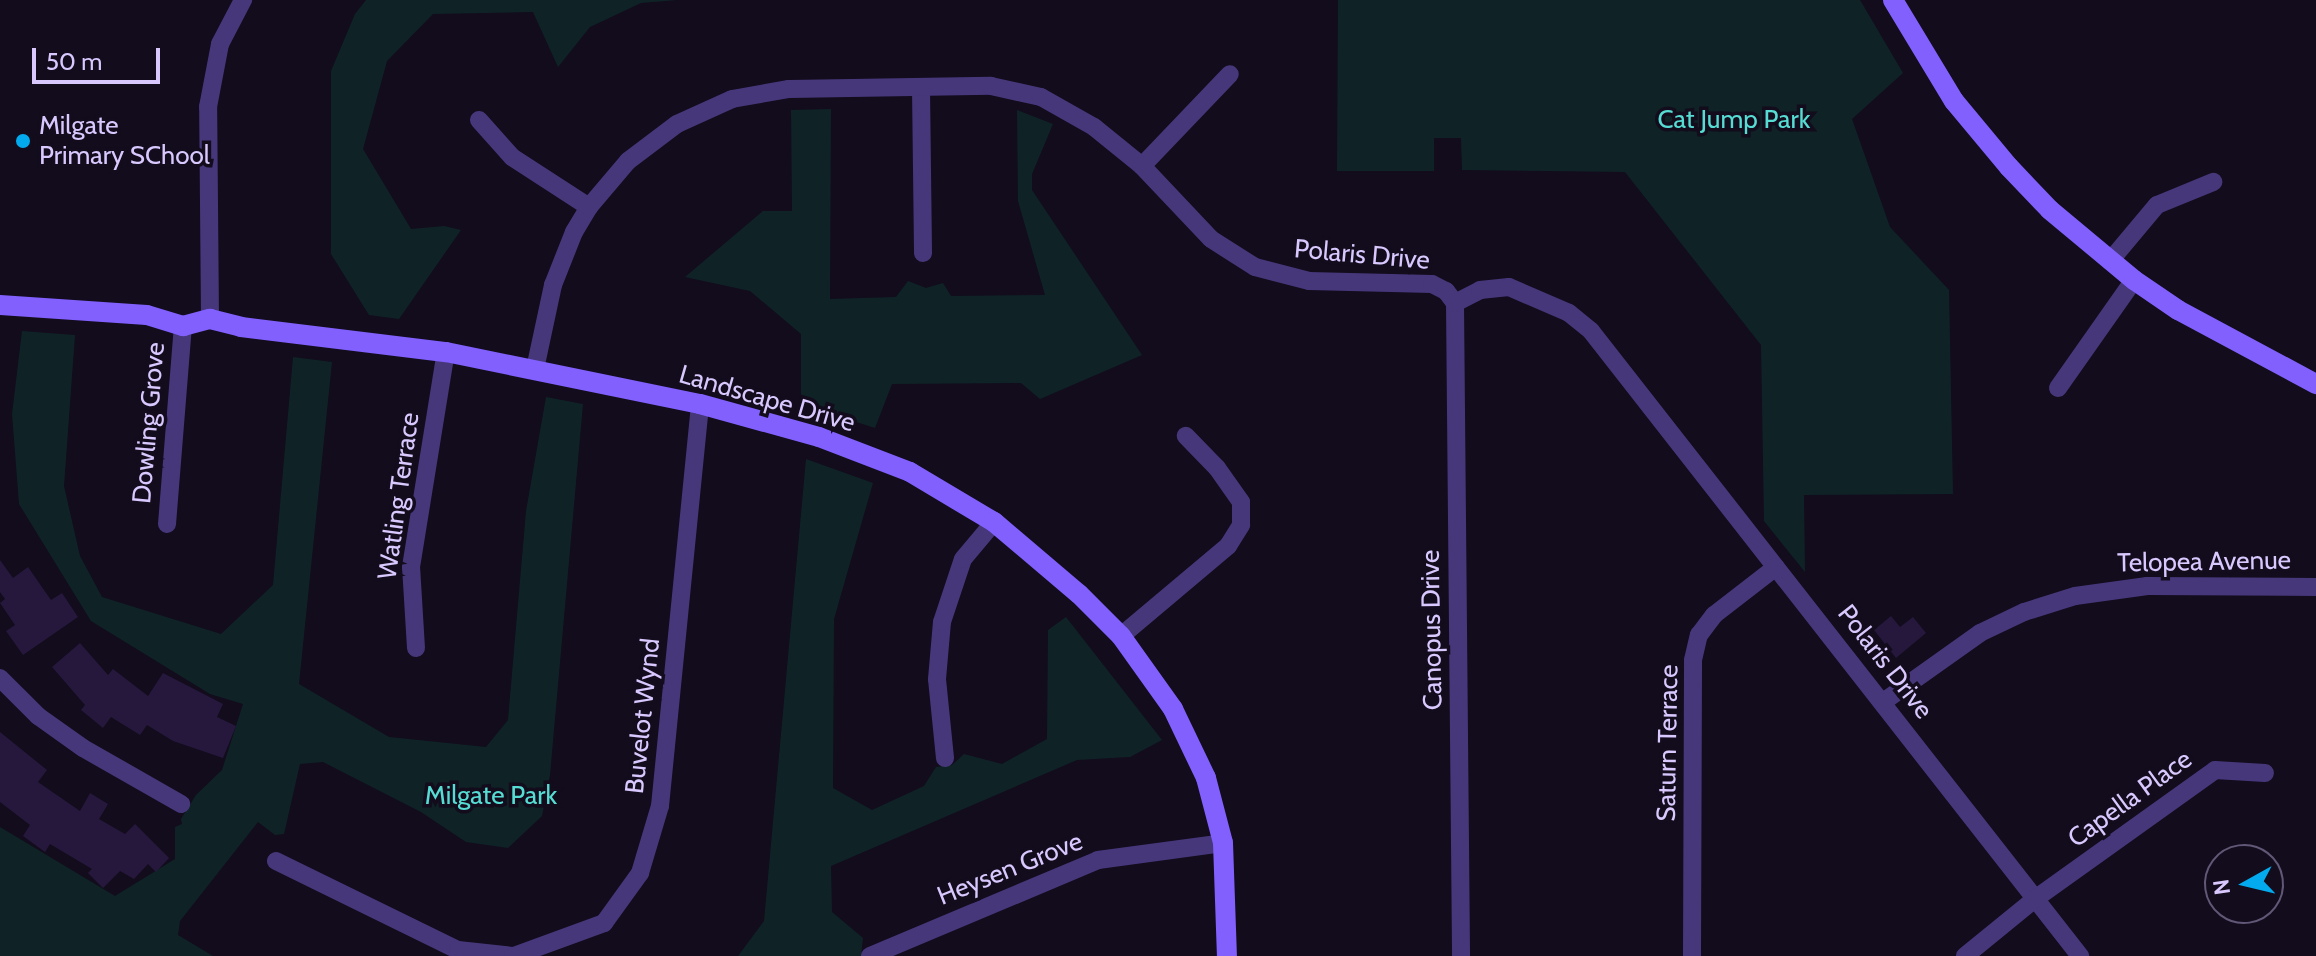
<!DOCTYPE html>
<html>
<head>
<meta charset="utf-8">
<style>
  body { margin:0 }
  #map { position:relative; width:2316px; height:956px; overflow:hidden; background:#120c1c; font-family:Cabin,sans-serif }
  div>[style] { position:absolute }
  .green>* { inset:0; background:#0f2326 }
  .building>* { inset:0; background:#26183d }
  .street>* { height:18px; margin:-9px; padding:0 9px; transform-origin:9px; border-radius:9px; background:#46377b }
  .secondary>* { height:20px; margin:-10px; padding:0 10px; transform-origin:10px; border-radius:10px; background:#8160fd }
  .dots>* { width:22px; height:22px; translate:-50% -50%; box-sizing:border-box; border:4px solid #120c1c; border-radius:50% }
  span { translate:-50% -50%; white-space:nowrap; text-align:center; line-height:1.15; -webkit-text-stroke:7px #120c1c; paint-order:stroke }
  .park-label { font-size:26px; color:#56dcd3 }
  .poi-label { font-size:26px; color:#d8c8fe }
  .left { translate:0 -50%; text-align:left }
  .street-label { font-size:26px; color:#d8c8fe }
  .north { position:absolute; left:2204px; top:844px; width:80px; height:80px; box-sizing:border-box; background:#120c1c; border:2px solid #615776; border-radius:50%; rotate:262deg; font-size:22px; font-weight:700; line-height:32px; text-align:center; color:#d8c8fe }
  .north::after { content:''; display:block; margin:auto; width:28px; height:36px; background:#03abee; clip-path:polygon(50% 0,100% 100%,50% 72%,0 100%) }
  .scale { position:absolute; left:32px; top:48px; width:128px; height:36px; box-sizing:border-box; border:4px solid #d8c8fe; border-top:0; padding-left:10px; font-size:24px; line-height:28px; white-space:nowrap; color:#d8c8fe; -webkit-text-stroke:6px #120c1c; paint-order:stroke }
</style>
</head>
<body>
<div id="map">
  <div class="green">
    <i style="clip-path:polygon(366px 0,677px 0,641px 3px,590px 27px,558px 67px,533px 12px,433px 14px,387px 61px,363px 149px,411px 229px,444px 226px,461px 230px,399px 319px,369px 315px,331px 254px,331px 71px,355px 14px)"></i>
    <i style="clip-path:polygon(1338px 0,1860px 0,1903px 73px,1852px 119px,1890px 227px,1949px 290px,1953px 494px,1804px 495px,1805px 572px,1764px 521px,1761px 345px,1625px 172px,1462px 170px,1461px 138px,1434px 138px,1434px 171px,1337px 171px)"></i>
    <i style="clip-path:polygon(831px 109px,830px 299px,896px 297px,908px 281px,926px 288px,943px 283px,951px 296px,1045px 295px,1018px 201px,1017px 110px,1053px 124px,1032px 174px,1032px 190px,1142px 355px,1040px 399px,1021px 383px,892px 384px,875px 428px,801px 404px,801px 334px,750px 291px,685px 277px,763px 211px,792px 211px,791px 110px)"></i>
    <i style="clip-path:polygon(22px 331px,75px 335px,64px 486px,80px 556px,102px 597px,221px 634px,273px 585px,293px 357px,332px 362px,299px 684px,389px 737px,486px 747px,508px 720px,526px 511px,546px 397px,583px 404px,550px 775px,542px 816px,508px 848px,466px 842px,421px 812px,323px 762px,300px 764px,284px 834px,275px 835px,258px 822px,180px 921px,178px 935px,213px 956px,0 956px,0 827px,115px 896px,175px 859px,175px 827px,182px 824px,181px 819px,196px 795px,222px 770px,243px 704px,210px 694px,91px 621px,19px 504px,12px 414px)"></i>
    <i style="clip-path:polygon(806px 459px,873px 483px,834px 619px,833px 788px,872px 810px,924px 786px,936px 767px,952px 765px,964px 754px,1002px 764px,1047px 739px,1048px 630px,1066px 617px,1162px 740px,1130px 757px,1077px 760px,831px 866px,832px 912px,863px 938px,861px 956px,738px 956px,764px 921px)"></i>
  </div>
  <div class="building">
    <i style="clip-path:polygon(0 560px,13px 578px,28px 567px,51px 600px,62px 593px,78px 617px,23px 655px,6px 631px,15px 625px,0 603px,5px 599px,0 592px)"></i>
    <i style="clip-path:polygon(1891px 616px,1900px 627px,1913px 617px,1926px 633px,1896px 658px,1874px 630px)"></i>
    <i style="clip-path:polygon(80px 643px,108px 675px,113px 669px,148px 696px,163px 673px,223px 704px,217px 717px,236px 726px,223px 758px,173px 741px,147px 725px,140px 735px,111px 717px,103px 728px,81px 710px,85px 705px,52px 667px)"></i>
    <i style="clip-path:polygon(0 732px,47px 770px,38px 782px,80px 811px,90px 793px,108px 804px,99px 819px,125px 834px,135px 824px,169px 858px,156px 872px,148px 864px,134px 879px,120px 871px,103px 888px,88px 873px,92px 869px,50px 844px,45px 852px,23px 836px,30px 825px,0 802px)"></i>
  </div>
  <div class="street">
    <i style="left:921px;top:88px;width:165px;rotate:89.3deg"></i>
    <i style="left:479px;top:120px;width:50px;rotate:48.3deg"></i>
    <i style="left:512px;top:157px;width:92px;rotate:33deg"></i>
    <i style="left:1142px;top:166px;width:127px;rotate:-46.3deg"></i>
    <i style="left:2110px;top:261px;width:73px;rotate:-50deg"></i>
    <i style="left:2157px;top:205px;width:61px;rotate:-22.3deg"></i>
    <i style="left:1455px;top:303px;width:653px;rotate:89.47deg"></i>
    <i style="left:210px;top:319px;width:212px;rotate:-90.5deg"></i>
    <i style="left:208px;top:107px;width:64px;rotate:-79.2deg"></i>
    <i style="left:220px;top:44px;width:50px;rotate:-62.4deg"></i>
    <i style="left:535px;top:369px;width:86px;rotate:-77.9deg"></i>
    <i style="left:553px;top:285px;width:57px;rotate:-68.4deg"></i>
    <i style="left:574px;top:232px;width:29px;rotate:-59deg"></i>
    <i style="left:589px;top:207px;width:60px;rotate:-49.7deg"></i>
    <i style="left:628px;top:161px;width:61px;rotate:-37.1deg"></i>
    <i style="left:677px;top:124px;width:60px;rotate:-24.4deg"></i>
    <i style="left:732px;top:99px;width:58px;rotate:-10deg"></i>
    <i style="left:789px;top:89px;width:202px;rotate:-0.9deg"></i>
    <i style="left:991px;top:86px;width:51px;rotate:12.4deg"></i>
    <i style="left:1041px;top:97px;width:61px;rotate:29.5deg"></i>
    <i style="left:1094px;top:127px;width:62px;rotate:39.1deg"></i>
    <i style="left:1142px;top:166px;width:100px;rotate:46.6deg"></i>
    <i style="left:1211px;top:239px;width:52px;rotate:32.5deg"></i>
    <i style="left:1255px;top:267px;width:56px;rotate:14.5deg"></i>
    <i style="left:1309px;top:281px;width:123px;rotate:1.4deg"></i>
    <i style="left:1432px;top:284px;width:16px;rotate:27deg"></i>
    <i style="left:1446px;top:291px;width:15px;rotate:53deg"></i>
    <i style="left:1455px;top:303px;width:28px;rotate:-27deg"></i>
    <i style="left:1480px;top:290px;width:29px;rotate:-6deg"></i>
    <i style="left:1509px;top:287px;width:65px;rotate:23.4deg"></i>
    <i style="left:1569px;top:313px;width:28px;rotate:39deg"></i>
    <i style="left:1591px;top:331px;width:794px;rotate:51.96deg"></i>
    <i style="left:2058px;top:388px;width:132px;rotate:-54.9deg"></i>
    <i style="left:167px;top:524px;width:199px;rotate:-85.4deg"></i>
    <i style="left:1121px;top:636px;width:140px;rotate:-40.1deg"></i>
    <i style="left:1228px;top:546px;width:25px;rotate:-58deg"></i>
    <i style="left:1241px;top:525px;width:23px;rotate:-90deg"></i>
    <i style="left:1241px;top:502px;width:42px;rotate:-125.2deg"></i>
    <i style="left:1217px;top:468px;width:45px;rotate:-134.1deg"></i>
    <i style="left:416px;top:648px;width:81px;rotate:-93.5deg"></i>
    <i style="left:411px;top:567px;width:218px;rotate:-80.8deg"></i>
    <i style="left:0;top:678px;width:54px;rotate:45deg"></i>
    <i style="left:38px;top:716px;width:55px;rotate:35.4deg"></i>
    <i style="left:83px;top:748px;width:113px;rotate:29.7deg"></i>
    <i style="left:1883px;top:702px;width:119px;rotate:-35.4deg"></i>
    <i style="left:1980px;top:633px;width:49px;rotate:-25.5deg"></i>
    <i style="left:2024px;top:612px;width:53px;rotate:-17.4deg"></i>
    <i style="left:2075px;top:596px;width:73px;rotate:-7.9deg"></i>
    <i style="left:2147px;top:586px;width:169px;rotate:0.3deg"></i>
    <i style="left:945px;top:758px;width:79px;rotate:-95.8deg"></i>
    <i style="left:937px;top:679px;width:57px;rotate:-85deg"></i>
    <i style="left:942px;top:622px;width:66px;rotate:-71.6deg"></i>
    <i style="left:963px;top:559px;width:48px;rotate:-50deg"></i>
    <i style="left:276px;top:861px;width:203px;rotate:26.1deg"></i>
    <i style="left:458px;top:950px;width:55px;rotate:6.2deg"></i>
    <i style="left:514px;top:956px;width:96px;rotate:-20.1deg"></i>
    <i style="left:604px;top:923px;width:62px;rotate:-54.2deg"></i>
    <i style="left:640px;top:873px;width:70px;rotate:-73.4deg"></i>
    <i style="left:660px;top:806px;width:404px;rotate:-84.3deg"></i>
    <i style="left:870px;top:956px;width:247px;rotate:-22.8deg"></i>
    <i style="left:1098px;top:860px;width:126px;rotate:-7.7deg"></i>
    <i style="left:1692px;top:956px;width:296px;rotate:-89.8deg"></i>
    <i style="left:1693px;top:660px;width:26px;rotate:-77deg"></i>
    <i style="left:1699px;top:635px;width:25px;rotate:-53deg"></i>
    <i style="left:1714px;top:615px;width:78px;rotate:-37.7deg"></i>
    <i style="left:1965px;top:956px;width:90px;rotate:-39.2deg"></i>
    <i style="left:2035px;top:899px;width:221px;rotate:-35.6deg"></i>
    <i style="left:2215px;top:770px;width:50px;rotate:3.4deg"></i>
  </div>
  <div class="secondary">
    <i style="left:1893px;top:0;width:118px;rotate:58.9deg"></i>
    <i style="left:1954px;top:101px;width:86px;rotate:50.2deg"></i>
    <i style="left:2009px;top:167px;width:59px;rotate:46.4deg"></i>
    <i style="left:2050px;top:210px;width:109px;rotate:39.8deg"></i>
    <i style="left:2134px;top:280px;width:53px;rotate:34.3deg"></i>
    <i style="left:2178px;top:310px;width:157px;rotate:28.2deg"></i>
    <i style="left:0;top:305px;width:147px;rotate:3.9deg"></i>
    <i style="left:147px;top:315px;width:38px;rotate:17deg"></i>
    <i style="left:183px;top:326px;width:28px;rotate:-15deg"></i>
    <i style="left:210px;top:319px;width:32px;rotate:14deg"></i>
    <i style="left:241px;top:327px;width:207px;rotate:7deg"></i>
    <i style="left:446px;top:352px;width:259px;rotate:11.6deg"></i>
    <i style="left:700px;top:404px;width:123px;rotate:15.5deg"></i>
    <i style="left:819px;top:437px;width:97px;rotate:21deg"></i>
    <i style="left:910px;top:472px;width:98px;rotate:30.8deg"></i>
    <i style="left:994px;top:522px;width:111px;rotate:40.3deg"></i>
    <i style="left:1079px;top:594px;width:59px;rotate:45deg"></i>
    <i style="left:1121px;top:636px;width:90px;rotate:54.5deg"></i>
    <i style="left:1173px;top:709px;width:76px;rotate:64.4deg"></i>
    <i style="left:1206px;top:778px;width:67px;rotate:75.3deg"></i>
    <i style="left:1223px;top:843px;width:113px;rotate:88deg"></i>
  </div>
  <div class="dots">
    <i style="left:23px;top:141px;background:#03abee"></i>
  </div>
  <div class="park-label">
    <span style="left:1734px;top:120px">Cat Jump Park</span>
    <span style="left:491px;top:796px">Milgate Park</span>
  </div>
  <div class="poi-label">
    <span class="left" style="left:39px;top:141px">Milgate<br>Primary SChool</span>
  </div>
  <div class="street-label">
    <span style="left:1362px;top:255px;rotate:5deg">Polaris Drive</span>
    <span style="left:767px;top:399px;rotate:16deg">Landscape Drive</span>
    <span style="left:149px;top:423px;rotate:-85deg">Dowling Grove</span>
    <span style="left:399px;top:496px;rotate:-82deg">Watling Terrace</span>
    <span style="left:2204px;top:562px;rotate:-1deg">Telopea Avenue</span>
    <span style="left:1432px;top:630px;rotate:-91deg">Canopus Drive</span>
    <span style="left:1885px;top:662px;rotate:52deg">Polaris Drive</span>
    <span style="left:643px;top:716px;rotate:-84deg">Buvelot Wynd</span>
    <span style="left:1668px;top:743px;rotate:-89deg">Saturn Terrace</span>
    <span style="left:2130px;top:799px;rotate:-36deg">Capella Place</span>
    <span style="left:1010px;top:869px;rotate:-22deg">Heysen Grove</span>
  </div>
  <div class="north">N</div>
  <div class="scale">50 m</div>
</div>
</body>
</html>
